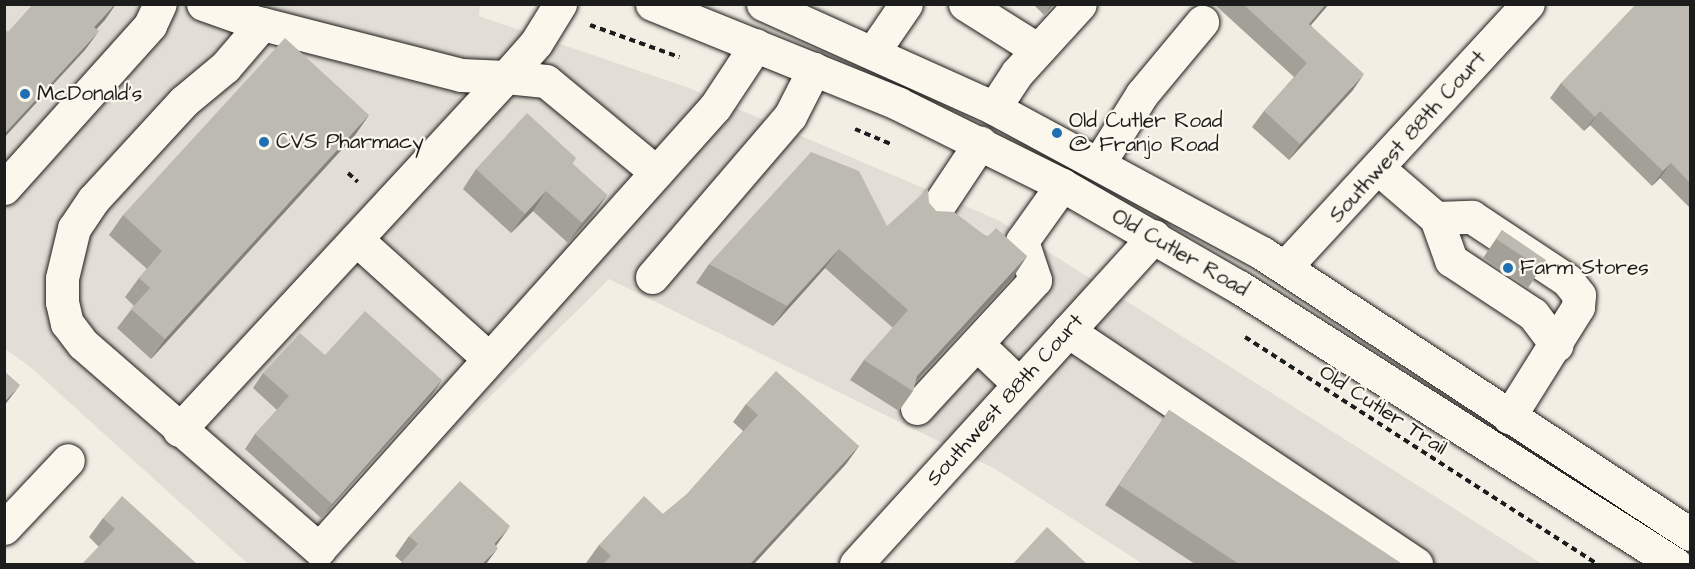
<!DOCTYPE html>
<html>
<head>
<meta charset="utf-8">
<style>
  body { margin:0 }
  #map { position:relative; width:1695px; height:569px; overflow:hidden; background:#f2eee4; font-family:"Architects Daughter",sans-serif }
  div>[style] { position:absolute }
  .built>* { inset:0; background:#e2ded5 }
  .path>* { height:4px; margin-top:-2px; transform-origin:0; background:repeating-linear-gradient(90deg,#1c1c1c 0 6px,transparent 0 10.5px) }
  .roads { filter:drop-shadow(0 0 2px #1c1c1c) drop-shadow(0 0 2px #1c1c1c) }
  .minor>* { height:33px; margin:-16.5px; padding:0 16.5px; transform-origin:16.5px; border-radius:16.5px; background:#fbf7ec }
  .major>* { height:33px; margin:-16.5px; padding:0 16.5px; transform-origin:16.5px; border-radius:16.5px; background:#fbf7ec }
  .wall>* { inset:0; background:#a3a098 }
  .shaded-wall>* { inset:0; background:#84827c }
  .building>* { inset:0; background:#bdbab1 }
  .dots>* { width:16px; height:16px; translate:-50% -50%; box-sizing:border-box; border:3px solid #fbf7ec; border-radius:50% }
  span { translate:-50% -50%; white-space:nowrap; text-align:center; line-height:1.15; -webkit-text-stroke:4.5px #fbf7ec; paint-order:stroke }
  .poi-label { font-size:21px; color:#1c1c1c }
  .left { translate:0 -50%; text-align:left }
  .street-label { font-size:21px; color:#1c1c1c }
  .frame { position:absolute; inset:0; border:6px solid #1c1c1c; pointer-events:none }
</style>
</head>
<body>
<div id="map">
  <div class="built">
    <i style="clip-path:polygon(4px 5px,480px 5px,479px 16px,689px 88px,998px 220px,1542px 564px,1143px 564px,995px 469px,609px 279px,321px 564px,248px 564px,28px 365px,5px 349px)"></i>
  </div>
  <div class="path">
    <i style="left:590px;top:25px;width:95px;rotate:19.8deg"></i>
    <i style="left:855px;top:129px;width:41px;rotate:22.8deg"></i>
    <i style="left:348px;top:173px;width:13px;rotate:42deg"></i>
    <i style="left:1245px;top:337px;width:419px;rotate:32.8deg"></i>
  </div>
  <div class="roads">
    <div class="minor">
      <i style="left:203px;top:4px;width:51px;rotate:19.5deg"></i>
      <i style="left:251px;top:21px;width:217px;rotate:14.4deg"></i>
      <i style="left:461px;top:75px;width:45px;rotate:2.5deg"></i>
      <i style="left:506px;top:77px;width:45px;rotate:-48.6deg"></i>
      <i style="left:536px;top:43px;width:46px;rotate:-58.4deg"></i>
      <i style="left:965px;top:4px;width:86px;rotate:32.2deg"></i>
      <i style="left:262px;top:24px;width:57px;rotate:130.7deg"></i>
      <i style="left:225px;top:67px;width:53px;rotate:140.3deg"></i>
      <i style="left:184px;top:101px;width:134px;rotate:132.6deg"></i>
      <i style="left:93px;top:200px;width:34px;rotate:124deg"></i>
      <i style="left:74px;top:228px;width:51px;rotate:103.5deg"></i>
      <i style="left:62px;top:278px;width:24px;rotate:90deg"></i>
      <i style="left:62px;top:302px;width:22px;rotate:77deg"></i>
      <i style="left:67px;top:323px;width:26px;rotate:53deg"></i>
      <i style="left:83px;top:344px;width:313px;rotate:41deg"></i>
      <i style="left:319px;top:549px;width:593px;rotate:-48.14deg"></i>
      <i style="left:715px;top:107px;width:74px;rotate:-56.5deg"></i>
      <i style="left:873px;top:52px;width:58px;rotate:-55.5deg"></i>
      <i style="left:994px;top:108px;width:42px;rotate:-56.7deg"></i>
      <i style="left:1017px;top:73px;width:93px;rotate:-47.6deg"></i>
      <i style="left:1099px;top:163px;width:81px;rotate:-58.1deg"></i>
      <i style="left:1142px;top:94px;width:94px;rotate:-50.2deg"></i>
      <i style="left:1379px;top:169px;width:75px;rotate:40.7deg"></i>
      <i style="left:1436px;top:218px;width:45px;rotate:70.3deg"></i>
      <i style="left:1451px;top:260px;width:98px;rotate:33.4deg"></i>
      <i style="left:1533px;top:314px;width:39px;rotate:53deg"></i>
      <i style="left:4px;top:188px;width:219px;rotate:-48.1deg"></i>
      <i style="left:150px;top:25px;width:23px;rotate:-65deg"></i>
      <i style="left:932px;top:215px;width:87px;rotate:-56.3deg"></i>
      <i style="left:1436px;top:218px;width:36px;rotate:-2deg"></i>
      <i style="left:1472px;top:217px;width:114px;rotate:33.6deg"></i>
      <i style="left:1567px;top:280px;width:19px;rotate:51deg"></i>
      <i style="left:1579px;top:295px;width:12px;rotate:95deg"></i>
      <i style="left:1578px;top:307px;width:130px;rotate:122.1deg"></i>
      <i style="left:356px;top:239px;width:176px;rotate:42deg"></i>
      <i style="left:1285px;top:267px;width:358px;rotate:-47.3deg"></i>
      <i style="left:652px;top:277px;width:212px;rotate:-49.4deg"></i>
      <i style="left:790px;top:116px;width:53px;rotate:-62.9deg"></i>
      <i style="left:1068px;top:331px;width:419px;rotate:33.8deg"></i>
      <i style="left:977px;top:344px;width:58px;rotate:43.6deg"></i>
      <i style="left:917px;top:408px;width:174px;rotate:-47.3deg"></i>
      <i style="left:1035px;top:280px;width:41px;rotate:-108.4deg"></i>
      <i style="left:1022px;top:241px;width:69px;rotate:-54.5deg"></i>
      <i style="left:179px;top:430px;width:481px;rotate:-47.2deg"></i>
      <i style="left:506px;top:77px;width:40px;rotate:5.7deg"></i>
      <i style="left:546px;top:81px;width:143px;rotate:39.6deg"></i>
      <i style="left:4px;top:528px;width:93px;rotate:-46.7deg"></i>
      <i style="left:856px;top:564px;width:443px;rotate:-47.7deg"></i>
    </div>
    <div class="major">
      <i style="left:652px;top:4px;width:266px;rotate:22deg"></i>
      <i style="left:899px;top:104px;width:182px;rotate:26.4deg"></i>
      <i style="left:1062px;top:185px;width:204px;rotate:30deg"></i>
      <i style="left:1239px;top:287px;width:517px;rotate:32.43deg"></i>
      <i style="left:763px;top:4px;width:253px;rotate:24.2deg"></i>
      <i style="left:994px;top:108px;width:305px;rotate:28.4deg"></i>
      <i style="left:1262px;top:253px;width:512px;rotate:33.29deg"></i>
    </div>
  </div>
  <div class="wall">
    <i style="clip-path:polygon(1033px 4px,1054px 4px,1044px 15px)"></i>
    <i style="clip-path:polygon(1214px 4px,1329px 4px,1311px 25px,1353px 90px,1289px 160px,1252px 127px,1264px 111px,1294px 77px)"></i>
    <i style="clip-path:polygon(1690px 4px,1690px 208px,1660px 178px,1652px 186px,1590px 125px,1584px 131px,1550px 98px,1561px 83px)"></i>
    <i style="clip-path:polygon(369px 115px,355px 135px,151px 359px,117px 328px,134px 306px,125px 297px,139px 278px,147px 269px,109px 235px,123px 215px)"></i>
    <i style="clip-path:polygon(576px 158px,572px 164px,607px 195px,593px 215px,568px 243px,533px 211px,511px 233px,463px 189px,476px 169px)"></i>
    <i style="clip-path:polygon(929px 203px,936px 211px,1027px 256px,1014px 276px,915px 382px,913px 391px,899px 411px,850px 380px,864px 360px,893px 328px,825px 268px,773px 326px,696px 283px,709px 264px,887px 226px)"></i>
    <i style="clip-path:polygon(1502px 230px,1541px 268px,1528px 288px,1483px 258px)"></i>
    <i style="clip-path:polygon(325px 355px,442px 380px,432px 395px,321px 518px,245px 449px,255px 434px,277px 410px,253px 388px,263px 373px)"></i>
    <i style="clip-path:polygon(746px 404px,859px 446px,846px 464px,754px 564px,587px 564px,586px 563px,599px 545px,663px 514px,687px 494px,743px 431px,733px 422px)"></i>
    <i style="clip-path:polygon(1169px 410px,1402px 564px,1195px 564px,1105px 505px)"></i>
    <i style="clip-path:polygon(103px 518px,197px 564px,99px 547px,89px 537px)"></i>
    <i style="clip-path:polygon(409px 536px,496px 546px,486px 564px,400px 564px,402px 562px,395px 556px)"></i>
  </div>
  <div class="shaded-wall">
    <i style="clip-path:polygon(115px 4px,116px 4px,105px 20px,80px 47px,94px 27px)"></i>
    <i style="clip-path:polygon(1052px 4px,1054px 4px,1044px 15px)"></i>
    <i style="clip-path:polygon(1326px 4px,1329px 4px,1298px 40px,1309px 24px)"></i>
    <i style="clip-path:polygon(99px 31px,85px 50px,4px 138px,4px 134px)"></i>
    <i style="clip-path:polygon(1364px 74px,1353px 90px,1289px 160px,1300px 144px)"></i>
    <i style="clip-path:polygon(1600px 111px,1590px 125px,1584px 131px,1595px 117px)"></i>
    <i style="clip-path:polygon(369px 115px,355px 135px,151px 359px,165px 339px)"></i>
    <i style="clip-path:polygon(1671px 163px,1660px 178px,1652px 186px,1663px 171px)"></i>
    <i style="clip-path:polygon(546px 191px,533px 211px,511px 233px,525px 214px)"></i>
    <i style="clip-path:polygon(607px 195px,593px 215px,568px 243px,582px 223px)"></i>
    <i style="clip-path:polygon(839px 249px,825px 268px,773px 326px,787px 306px)"></i>
    <i style="clip-path:polygon(1027px 256px,1014px 276px,909px 389px,917px 376px)"></i>
    <i style="clip-path:polygon(442px 380px,432px 395px,321px 518px,332px 504px)"></i>
    <i style="clip-path:polygon(20px 385px,4px 406px,4px 402px)"></i>
    <i style="clip-path:polygon(859px 446px,846px 464px,754px 564px,750px 564px)"></i>
    <i style="clip-path:polygon(510px 526px,496px 546px,494px 544px)"></i>
    <i style="clip-path:polygon(498px 548px,486px 564px,482px 564px)"></i>
  </div>
  <div class="building">
    <i style="clip-path:polygon(33px 4px,115px 4px,94px 27px,99px 31px,4px 134px,4px 28px,8px 32px)"></i>
    <i style="clip-path:polygon(1243px 4px,1326px 4px,1309px 24px,1364px 74px,1300px 144px,1264px 111px,1307px 63px)"></i>
    <i style="clip-path:polygon(1636px 4px,1690px 4px,1690px 183px,1671px 163px,1663px 171px,1600px 111px,1595px 117px,1561px 83px)"></i>
    <i style="clip-path:polygon(285px 38px,369px 115px,165px 339px,131px 309px,150px 288px,139px 278px,162px 251px,123px 215px)"></i>
    <i style="clip-path:polygon(527px 113px,576px 158px,572px 163px,607px 195px,582px 223px,546px 191px,525px 214px,476px 169px)"></i>
    <i style="clip-path:polygon(811px 152px,859px 171px,887px 226px,928px 189px,929px 203px,936px 211px,954px 212px,987px 237px,996px 228px,1027px 256px,917px 376px,913px 391px,864px 360px,908px 310px,839px 249px,787px 306px,709px 264px)"></i>
    <i style="clip-path:polygon(1502px 230px,1546px 260px,1541px 268px,1496px 239px)"></i>
    <i style="clip-path:polygon(365px 311px,442px 380px,332px 504px,255px 434px,289px 396px,263px 373px,300px 333px,325px 355px)"></i>
    <i style="clip-path:polygon(4px 371px,20px 385px,4px 402px)"></i>
    <i style="clip-path:polygon(776px 371px,859px 446px,750px 564px,603px 564px,611px 556px,599px 545px,644px 496px,663px 514px,687px 494px,758px 415px,746px 404px)"></i>
    <i style="clip-path:polygon(1169px 410px,1402px 564px,1239px 564px,1119px 485px)"></i>
    <i style="clip-path:polygon(460px 481px,510px 526px,494px 544px,498px 548px,482px 564px,405px 564px,402px 562px,418px 544px,409px 536px)"></i>
    <i style="clip-path:polygon(122px 496px,197px 564px,82px 564px,115px 529px,103px 518px)"></i>
    <i style="clip-path:polygon(1047px 527px,1087px 564px,1013px 564px)"></i>
  </div>
  <div class="dots">
    <i style="left:25px;top:94px;background:#1f6fb2"></i>
    <i style="left:1057px;top:133px;background:#1f6fb2"></i>
    <i style="left:264px;top:142px;background:#1f6fb2"></i>
    <i style="left:1508px;top:268px;background:#1f6fb2"></i>
  </div>
  <div class="poi-label">
    <span class="left" style="left:37px;top:94px">McDonald's</span>
    <span class="left" style="left:1069px;top:133px">Old Cutler Road<br>@ Franjo Road</span>
    <span class="left" style="left:276px;top:142px">CVS Pharmacy</span>
    <span class="left" style="left:1520px;top:268px">Farm Stores</span>
  </div>
  <div class="street-label">
    <span style="left:1408px;top:137px;rotate:-48deg">Southwest 88th Court</span>
    <span style="left:1180px;top:253px;rotate:30deg">Old Cutler Road</span>
    <span style="left:1005px;top:400px;rotate:-48deg">Southwest 88th Court</span>
    <span style="left:1383px;top:410px;rotate:33deg">Old Cutler Trail</span>
  </div>
  <div class="frame"></div>
</div>
</body>
</html>
